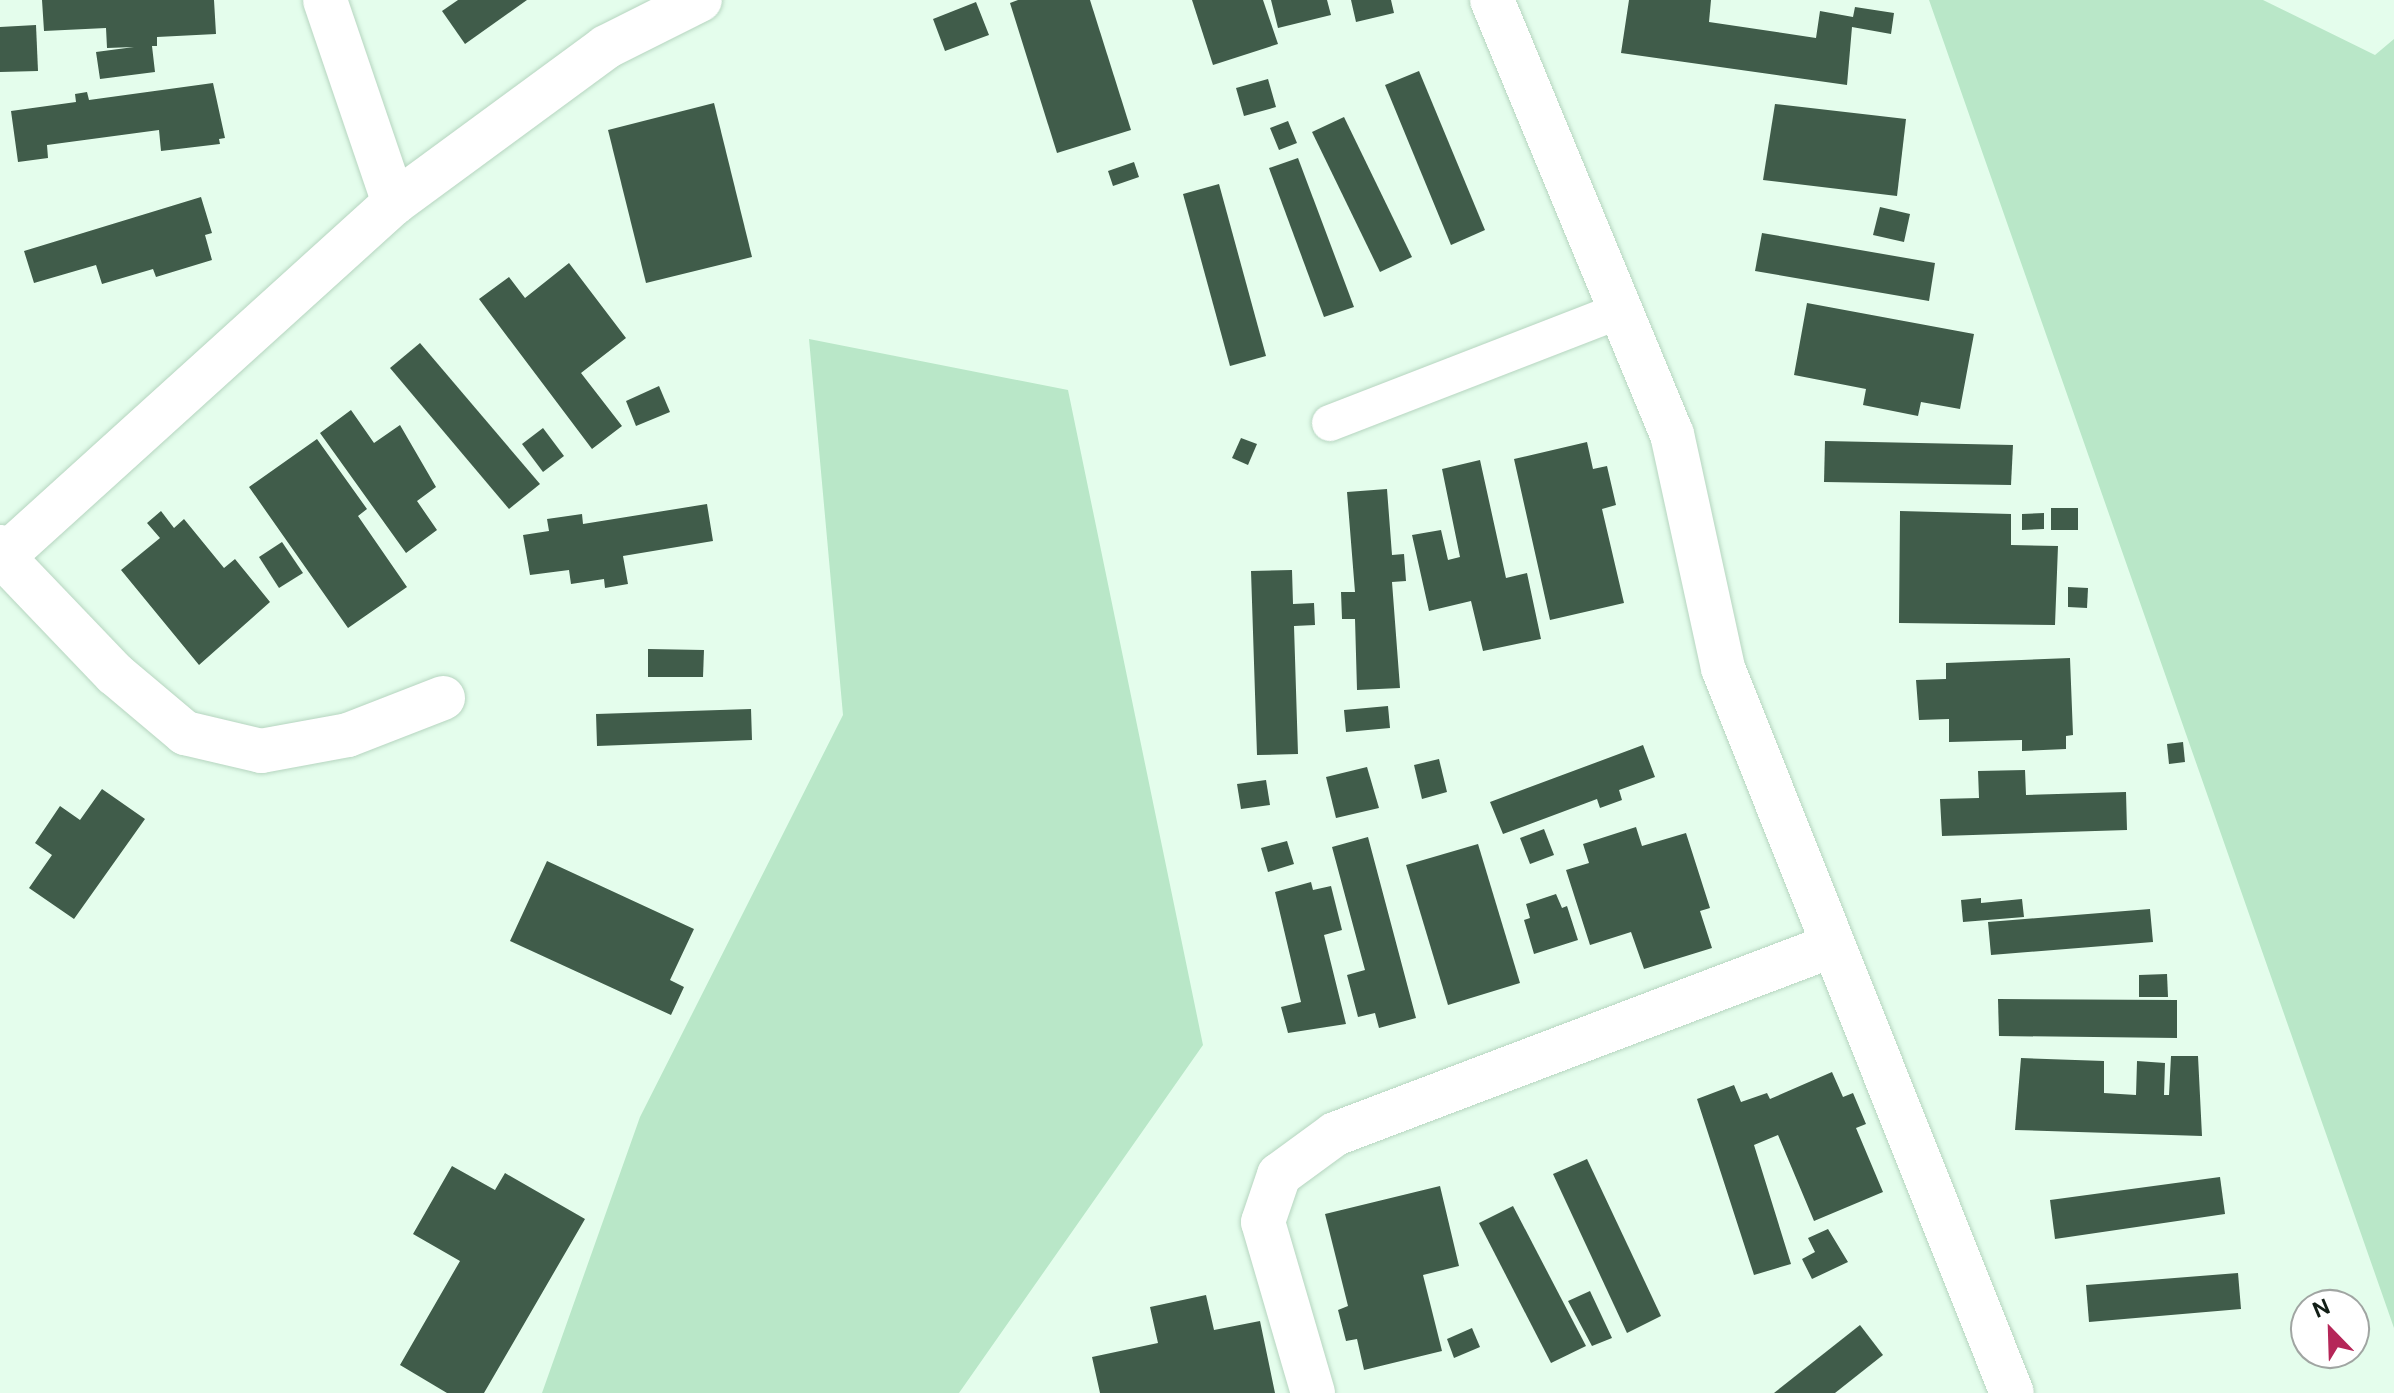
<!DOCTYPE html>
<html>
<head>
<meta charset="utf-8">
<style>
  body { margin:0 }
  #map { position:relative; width:2394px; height:1393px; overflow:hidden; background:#e4fdec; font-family:"DM Sans",sans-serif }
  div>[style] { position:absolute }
  .green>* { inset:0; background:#b9e7c8 }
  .building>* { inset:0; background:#405c4a }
  .roads { filter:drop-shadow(0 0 2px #b6d5c0) drop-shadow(0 0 2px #b6d5c0) }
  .lane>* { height:36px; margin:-18px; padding:0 18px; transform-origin:18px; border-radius:18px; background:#fff }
  .street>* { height:44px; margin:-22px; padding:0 22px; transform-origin:22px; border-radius:22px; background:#fff }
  span { translate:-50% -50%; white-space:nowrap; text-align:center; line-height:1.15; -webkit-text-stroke:8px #fff; paint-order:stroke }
  .north { position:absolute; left:2290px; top:1289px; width:80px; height:80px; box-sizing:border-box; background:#fff; border:2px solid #a0a5a2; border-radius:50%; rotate:337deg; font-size:22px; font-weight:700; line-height:32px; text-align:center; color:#121e16 }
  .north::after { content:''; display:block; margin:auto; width:28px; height:36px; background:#b52658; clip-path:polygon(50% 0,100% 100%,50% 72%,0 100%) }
</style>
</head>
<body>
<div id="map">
  <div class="green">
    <i style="clip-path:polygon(1929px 0,2263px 0,2375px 55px,2394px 39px,2394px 1328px)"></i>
    <i style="clip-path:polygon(809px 339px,1068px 390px,1203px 1045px,959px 1393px,542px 1393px,640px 1117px,843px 715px)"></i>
  </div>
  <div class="building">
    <i style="clip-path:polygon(42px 0,214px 0,216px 34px,157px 37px,157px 46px,152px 46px,155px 72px,100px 79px,96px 52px,134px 47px,107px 48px,106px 28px,44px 31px)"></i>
    <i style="clip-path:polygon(458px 0,527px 0,465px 44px,442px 11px)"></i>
    <i style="clip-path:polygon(1018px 0,1090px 0,1131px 130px,1057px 153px,1010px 3px)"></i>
    <i style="clip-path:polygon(1192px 0,1263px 0,1278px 44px,1213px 65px)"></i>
    <i style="clip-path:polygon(1271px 0,1327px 0,1331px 15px,1278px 28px)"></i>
    <i style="clip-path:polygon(1351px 0,1391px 0,1394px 13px,1356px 22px)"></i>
    <i style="clip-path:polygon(1629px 0,1711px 0,1709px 22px,1816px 38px,1820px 11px,1853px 17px,1855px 7px,1894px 13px,1891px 34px,1852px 27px,1847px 85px,1621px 53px)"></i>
    <i style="clip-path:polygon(976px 2px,989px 35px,945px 51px,933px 19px)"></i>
    <i style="clip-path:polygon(36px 25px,38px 71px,0 72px,0 27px)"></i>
    <i style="clip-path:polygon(1419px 71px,1485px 230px,1451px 245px,1385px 85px)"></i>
    <i style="clip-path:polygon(1268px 79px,1276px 107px,1244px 116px,1236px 88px)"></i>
    <i style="clip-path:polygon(213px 83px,225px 138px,219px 139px,220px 144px,161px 151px,159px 130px,47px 145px,48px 158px,18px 162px,11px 111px,76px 102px,75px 94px,87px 92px,89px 100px)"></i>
    <i style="clip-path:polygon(714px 103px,752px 257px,646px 283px,608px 130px)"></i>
    <i style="clip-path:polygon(1775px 104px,1906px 119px,1897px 196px,1763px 180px)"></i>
    <i style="clip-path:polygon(1344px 117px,1412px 257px,1380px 272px,1312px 132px)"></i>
    <i style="clip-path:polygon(1288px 121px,1297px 143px,1279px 150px,1270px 128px)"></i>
    <i style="clip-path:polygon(1298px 158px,1354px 307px,1324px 317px,1269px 168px)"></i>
    <i style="clip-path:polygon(1134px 162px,1139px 177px,1113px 186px,1108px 171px)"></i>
    <i style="clip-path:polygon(1219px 184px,1266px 356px,1230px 366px,1183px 194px)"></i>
    <i style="clip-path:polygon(201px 197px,212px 233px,205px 235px,212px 260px,156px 277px,153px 269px,102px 284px,96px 265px,34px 283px,24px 251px)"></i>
    <i style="clip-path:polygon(1880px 207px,1910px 214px,1904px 242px,1873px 235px)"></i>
    <i style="clip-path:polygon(1762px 233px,1935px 263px,1929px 301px,1755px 271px)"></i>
    <i style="clip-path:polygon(569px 263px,626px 338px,581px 373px,622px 426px,592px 449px,479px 299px,509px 277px,525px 298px)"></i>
    <i style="clip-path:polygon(1807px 303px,1974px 334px,1960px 409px,1921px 402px,1918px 416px,1863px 405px,1866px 389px,1794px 375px)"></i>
    <i style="clip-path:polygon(420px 343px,540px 484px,509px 509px,390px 368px)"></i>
    <i style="clip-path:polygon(659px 386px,670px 412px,636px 426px,626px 401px)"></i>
    <i style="clip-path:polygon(351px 410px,374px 443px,400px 425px,436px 487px,417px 501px,437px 530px,406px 553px,320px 433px)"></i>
    <i style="clip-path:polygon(543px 428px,564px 456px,543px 472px,522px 444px)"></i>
    <i style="clip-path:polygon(1241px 438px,1257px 444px,1248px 465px,1232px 458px)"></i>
    <i style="clip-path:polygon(317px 439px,367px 509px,358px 516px,407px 587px,348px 628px,249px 487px)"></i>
    <i style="clip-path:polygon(1825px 441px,2013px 445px,2011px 485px,1824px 482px)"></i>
    <i style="clip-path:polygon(1587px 442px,1593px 469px,1607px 466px,1616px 505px,1602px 509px,1624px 603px,1550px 620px,1514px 459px)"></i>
    <i style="clip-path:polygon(1480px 460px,1506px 578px,1527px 573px,1541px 639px,1483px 651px,1471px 601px,1429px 611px,1412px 535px,1441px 530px,1448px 560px,1460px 557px,1442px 469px)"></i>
    <i style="clip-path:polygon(1387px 489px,1392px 555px,1404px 554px,1406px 581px,1392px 582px,1400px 688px,1357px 690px,1355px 619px,1342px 619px,1341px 592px,1355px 592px,1347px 492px)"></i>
    <i style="clip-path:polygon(707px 504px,713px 541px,623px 556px,628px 584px,605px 588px,604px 579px,571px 584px,569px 570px,530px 575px,523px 535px,549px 531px,547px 519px,582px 514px,583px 524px)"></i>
    <i style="clip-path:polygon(2051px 508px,2078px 508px,2078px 530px,2051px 530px)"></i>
    <i style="clip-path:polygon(161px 511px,174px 528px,184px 519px,224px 568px,235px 559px,270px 602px,199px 665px,121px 570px,160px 538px,147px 523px)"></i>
    <i style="clip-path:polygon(1900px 511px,2011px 514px,2011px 545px,2058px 546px,2055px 625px,1899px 623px)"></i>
    <i style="clip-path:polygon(2044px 513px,2044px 529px,2022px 530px,2022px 514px)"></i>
    <i style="clip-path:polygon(282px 542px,303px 573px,279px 588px,259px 557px)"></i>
    <i style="clip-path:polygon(1292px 570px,1293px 604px,1314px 603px,1315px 625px,1294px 626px,1298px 754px,1257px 755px,1251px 571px)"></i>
    <i style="clip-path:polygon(2068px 587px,2088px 588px,2087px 608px,2068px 607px)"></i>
    <i style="clip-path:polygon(648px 649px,704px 650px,703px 677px,648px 677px)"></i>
    <i style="clip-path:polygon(2070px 658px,2073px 735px,2066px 736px,2066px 749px,2022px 751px,2022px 740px,1949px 742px,1949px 719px,1919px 720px,1916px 680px,1946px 679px,1946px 663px)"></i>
    <i style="clip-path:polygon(1388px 706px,1390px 728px,1346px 732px,1344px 710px)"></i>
    <i style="clip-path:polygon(751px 709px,752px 740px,597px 746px,596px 714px)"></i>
    <i style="clip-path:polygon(2183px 742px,2185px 762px,2169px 764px,2167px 744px)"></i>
    <i style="clip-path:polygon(1643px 745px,1655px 777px,1619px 790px,1622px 800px,1600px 808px,1597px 799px,1503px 834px,1490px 802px)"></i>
    <i style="clip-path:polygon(1439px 759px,1447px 792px,1422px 799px,1414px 765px)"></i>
    <i style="clip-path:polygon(1367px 767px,1379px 808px,1336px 818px,1326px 777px)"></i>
    <i style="clip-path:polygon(2025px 770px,2026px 795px,2126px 792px,2127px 830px,1942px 836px,1940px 799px,1979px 798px,1978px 771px)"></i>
    <i style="clip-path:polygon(1266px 780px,1270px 805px,1241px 809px,1237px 784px)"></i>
    <i style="clip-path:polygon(102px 789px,145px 819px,74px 919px,29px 888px,52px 855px,35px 843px,60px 806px,80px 820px)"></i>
    <i style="clip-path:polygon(1636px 827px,1642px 846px,1686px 833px,1710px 908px,1700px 911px,1712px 948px,1644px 969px,1631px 932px,1590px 945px,1566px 870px,1589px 863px,1583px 844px)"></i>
    <i style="clip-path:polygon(1544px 829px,1554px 855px,1530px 864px,1520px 838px)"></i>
    <i style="clip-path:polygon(1368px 837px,1416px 1018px,1379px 1028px,1375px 1013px,1358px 1017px,1347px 975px,1365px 970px,1332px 847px)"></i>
    <i style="clip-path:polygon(1287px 841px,1294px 864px,1268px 872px,1261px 848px)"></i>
    <i style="clip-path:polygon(1478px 844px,1520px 983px,1448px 1005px,1406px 865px)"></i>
    <i style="clip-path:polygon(547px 861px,694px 929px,670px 980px,684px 987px,671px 1015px,510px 941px)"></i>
    <i style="clip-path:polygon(1311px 882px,1313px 890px,1331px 886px,1342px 930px,1324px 935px,1346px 1024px,1288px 1033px,1281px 1007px,1301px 1002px,1275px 892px)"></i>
    <i style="clip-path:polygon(1556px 894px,1562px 908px,1567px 906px,1578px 940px,1534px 954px,1524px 920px,1530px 918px,1526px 904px)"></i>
    <i style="clip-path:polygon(1981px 898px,1981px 903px,2022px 899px,2024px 917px,1963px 922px,1961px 900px)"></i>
    <i style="clip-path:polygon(2150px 909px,2153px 942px,1991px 955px,1988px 922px)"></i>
    <i style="clip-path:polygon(2167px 974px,2168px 997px,2139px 997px,2139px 975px)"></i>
    <i style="clip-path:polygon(1998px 999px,2177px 1000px,2177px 1038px,1999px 1036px)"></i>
    <i style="clip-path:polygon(2171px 1056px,2198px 1056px,2202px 1136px,2015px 1130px,2021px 1058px,2104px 1061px,2104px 1093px,2136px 1095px,2137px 1061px,2165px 1063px,2164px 1095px,2169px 1095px)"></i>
    <i style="clip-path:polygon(1832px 1072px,1843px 1097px,1853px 1093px,1866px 1124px,1856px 1128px,1883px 1192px,1814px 1221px,1778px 1135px,1754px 1145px,1791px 1264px,1754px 1275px,1697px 1099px,1734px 1085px,1741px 1102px,1767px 1093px,1770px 1099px)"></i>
    <i style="clip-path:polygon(1587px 1159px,1661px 1316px,1627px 1333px,1553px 1174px)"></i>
    <i style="clip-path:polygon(452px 1166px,495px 1190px,505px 1173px,585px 1219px,484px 1393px,447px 1393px,400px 1365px,460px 1261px,413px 1234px)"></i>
    <i style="clip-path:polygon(2220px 1177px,2225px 1214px,2055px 1239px,2050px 1200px)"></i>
    <i style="clip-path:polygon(1440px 1186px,1459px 1266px,1423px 1275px,1442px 1351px,1364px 1370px,1357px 1339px,1346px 1341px,1338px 1310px,1348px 1306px,1325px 1214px)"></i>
    <i style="clip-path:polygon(1513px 1206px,1586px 1346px,1551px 1363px,1479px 1223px)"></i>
    <i style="clip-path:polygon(1828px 1229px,1848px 1262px,1812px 1279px,1802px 1259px,1815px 1252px,1808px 1238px)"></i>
    <i style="clip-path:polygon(2238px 1273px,2241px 1309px,2089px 1322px,2086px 1285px)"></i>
    <i style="clip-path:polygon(1590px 1291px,1612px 1338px,1592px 1346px,1568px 1301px)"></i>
    <i style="clip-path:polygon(1206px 1295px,1214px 1330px,1260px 1321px,1275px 1393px,1100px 1393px,1092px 1357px,1158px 1343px,1150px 1307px)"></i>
    <i style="clip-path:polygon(1860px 1325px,1883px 1355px,1835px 1393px,1774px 1393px)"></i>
    <i style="clip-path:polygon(1472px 1328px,1480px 1347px,1454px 1358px,1447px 1339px)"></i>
  </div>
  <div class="roads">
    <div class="lane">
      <i style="left:1330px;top:423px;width:312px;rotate:-21.2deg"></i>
    </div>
    <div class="street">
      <i style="left:1492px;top:0;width:470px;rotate:67.5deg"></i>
      <i style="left:1672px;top:434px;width:239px;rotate:77.7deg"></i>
      <i style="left:1723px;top:668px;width:780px;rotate:68.27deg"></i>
      <i style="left:394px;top:203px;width:263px;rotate:-36.3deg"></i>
      <i style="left:606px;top:47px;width:105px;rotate:-26.6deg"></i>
      <i style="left:0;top:547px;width:10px;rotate:73deg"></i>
      <i style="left:3px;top:557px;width:527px;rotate:-42.16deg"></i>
      <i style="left:394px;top:203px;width:214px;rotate:-108.8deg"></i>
      <i style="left:3px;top:557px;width:162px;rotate:46.3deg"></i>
      <i style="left:115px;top:674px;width:92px;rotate:40.1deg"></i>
      <i style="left:185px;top:733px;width:78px;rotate:13.3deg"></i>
      <i style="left:261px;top:751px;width:88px;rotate:-10.4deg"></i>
      <i style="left:348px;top:735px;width:102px;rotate:-21.3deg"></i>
      <i style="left:1313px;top:1393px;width:178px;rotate:-106.3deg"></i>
      <i style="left:1263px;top:1222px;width:50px;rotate:-71.2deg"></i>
      <i style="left:1279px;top:1175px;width:69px;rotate:-36.2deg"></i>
      <i style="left:1335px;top:1134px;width:530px;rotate:-20.76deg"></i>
    </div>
  </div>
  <div class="north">N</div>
</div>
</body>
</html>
